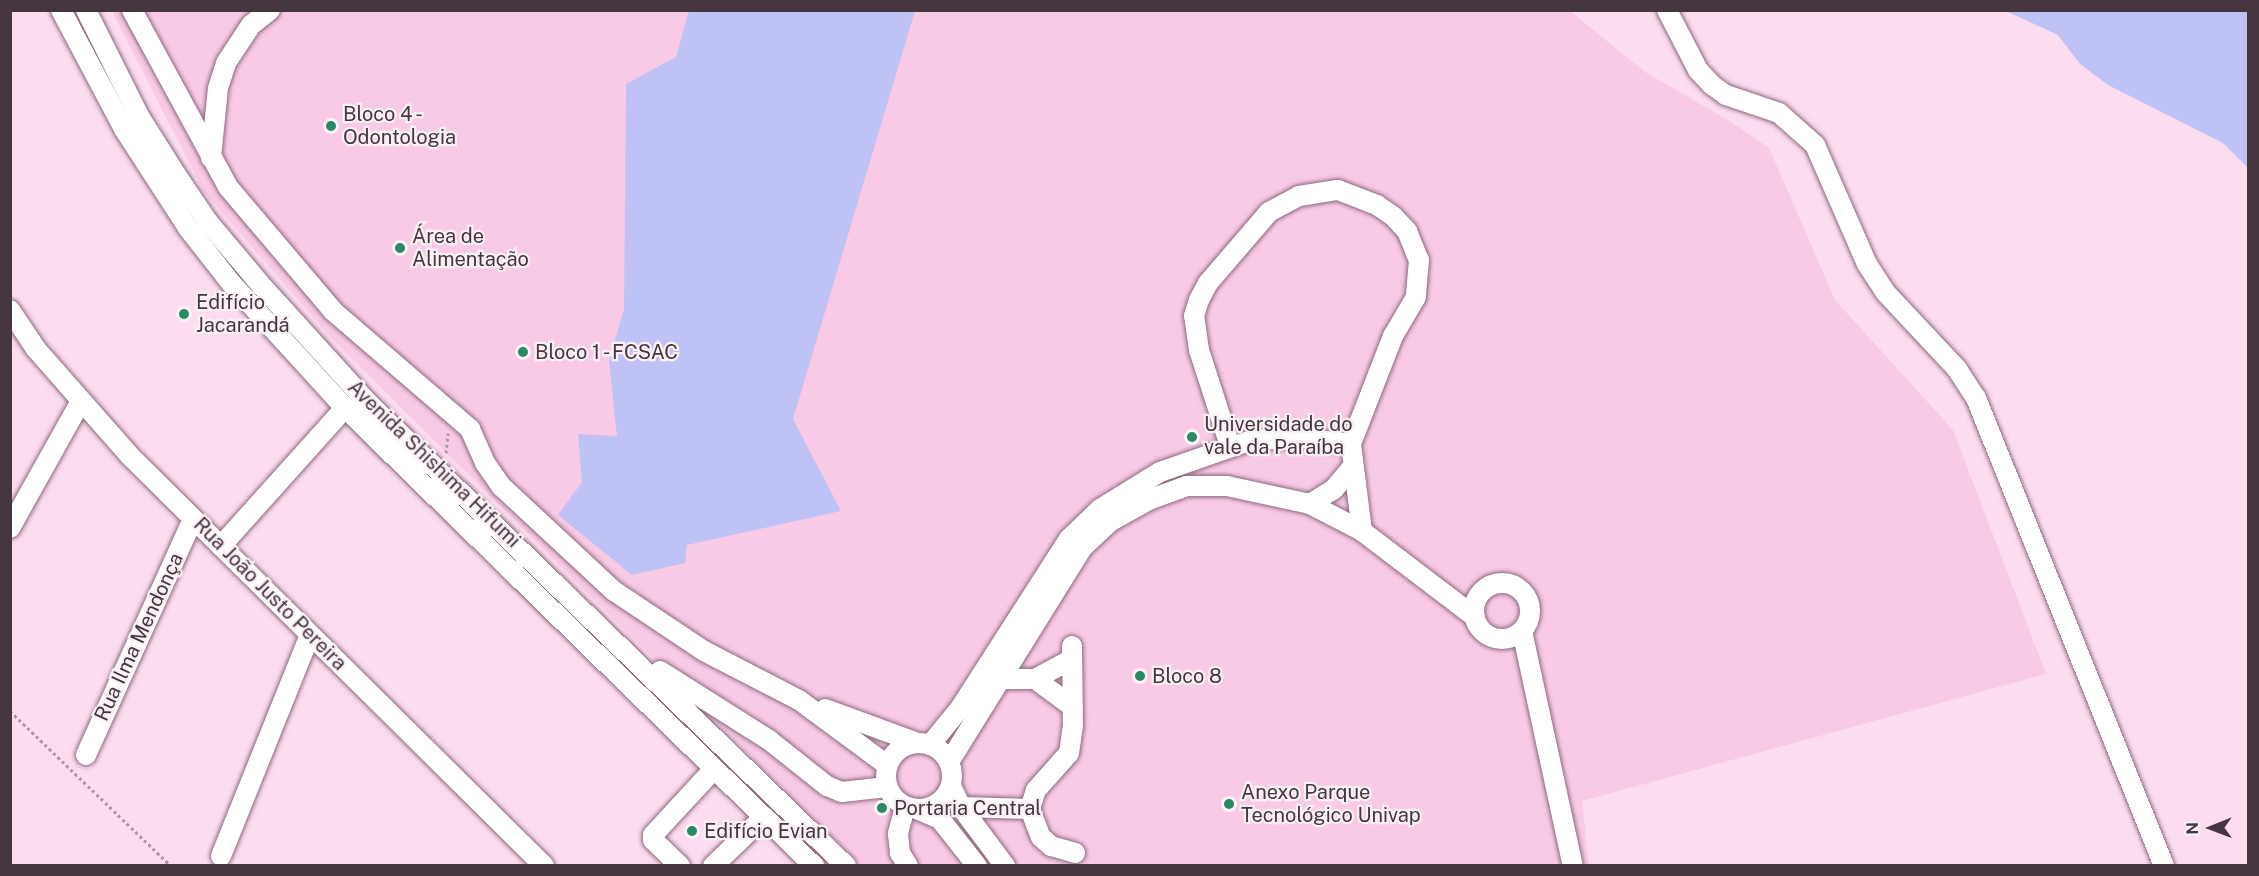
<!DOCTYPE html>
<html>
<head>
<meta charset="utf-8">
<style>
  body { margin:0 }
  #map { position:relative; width:2259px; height:876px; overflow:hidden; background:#fcdcef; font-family:"Public Sans",sans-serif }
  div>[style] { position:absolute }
  .built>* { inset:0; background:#f9cae6 }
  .green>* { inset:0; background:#bfc2f4 }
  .path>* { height:3px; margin-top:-1.5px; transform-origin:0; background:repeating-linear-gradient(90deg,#af95a5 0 3px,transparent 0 6px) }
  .roads { filter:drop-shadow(0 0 2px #8c697e) drop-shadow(0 0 2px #8c697e) }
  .minor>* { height:20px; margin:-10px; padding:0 10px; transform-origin:10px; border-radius:10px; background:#fff }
  .minor>.ring { margin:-10px; padding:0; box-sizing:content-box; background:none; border:20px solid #fff; border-radius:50% }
  .dots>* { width:16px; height:16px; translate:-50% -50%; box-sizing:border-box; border:3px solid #faf1f6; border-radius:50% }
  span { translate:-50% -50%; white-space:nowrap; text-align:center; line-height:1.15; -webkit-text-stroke:4.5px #faf1f6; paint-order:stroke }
  .poi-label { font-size:20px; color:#45353f }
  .left { translate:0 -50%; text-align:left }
  .street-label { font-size:20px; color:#45353f }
  .frame { position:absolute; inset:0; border:12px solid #45353f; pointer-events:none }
  .north { position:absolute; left:2181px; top:798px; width:60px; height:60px; -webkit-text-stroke:4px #faf1f6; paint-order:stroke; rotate:269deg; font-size:16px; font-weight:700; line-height:24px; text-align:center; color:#45353f }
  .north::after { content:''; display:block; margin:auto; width:21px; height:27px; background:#45353f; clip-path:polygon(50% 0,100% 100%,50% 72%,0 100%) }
</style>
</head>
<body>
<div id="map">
  <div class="built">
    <i style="clip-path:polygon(112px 11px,1570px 11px,1645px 72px,1728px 120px,1769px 148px,1835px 300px,1953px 430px,2046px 674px,1582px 801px,1589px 865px,861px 865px,333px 340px,204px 192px)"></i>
  </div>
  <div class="green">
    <i style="clip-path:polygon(689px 11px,915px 11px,793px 419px,841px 511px,687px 545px,685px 563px,632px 575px,558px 515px,582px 482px,578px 434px,617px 436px,609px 361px,624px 309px,626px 84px,676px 57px)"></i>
    <i style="clip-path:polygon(2006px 11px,2248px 11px,2248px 168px,2223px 143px,2108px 85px,2080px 64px,2058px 35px)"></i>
  </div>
  <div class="path">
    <i style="left:446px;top:453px;width:20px;rotate:-84deg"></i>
    <i style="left:10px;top:711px;width:223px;rotate:43.9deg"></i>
  </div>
  <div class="roads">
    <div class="minor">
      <i style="left:61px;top:10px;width:135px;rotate:62.1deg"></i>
      <i style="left:124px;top:129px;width:118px;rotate:57.1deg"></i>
      <i style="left:188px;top:228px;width:70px;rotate:52deg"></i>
      <i style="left:231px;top:283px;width:169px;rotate:47.6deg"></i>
      <i style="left:345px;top:408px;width:656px;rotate:44.32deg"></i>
      <i style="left:86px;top:10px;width:119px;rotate:63.4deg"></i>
      <i style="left:139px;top:116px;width:64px;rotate:57.8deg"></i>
      <i style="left:173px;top:170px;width:63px;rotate:56.1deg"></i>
      <i style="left:208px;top:222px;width:81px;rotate:50deg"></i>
      <i style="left:260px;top:284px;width:156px;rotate:47.8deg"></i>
      <i style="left:365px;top:400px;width:670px;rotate:44.09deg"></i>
      <i style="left:132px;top:10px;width:201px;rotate:61.5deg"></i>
      <i style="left:228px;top:187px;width:162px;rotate:49.7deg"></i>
      <i style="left:333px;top:311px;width:181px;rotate:40.7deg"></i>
      <i style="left:470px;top:429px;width:37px;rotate:66deg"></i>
      <i style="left:485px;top:463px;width:29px;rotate:55deg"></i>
      <i style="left:502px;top:487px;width:153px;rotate:42.9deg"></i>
      <i style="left:614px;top:591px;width:108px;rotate:33.7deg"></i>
      <i style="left:704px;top:651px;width:107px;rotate:27.3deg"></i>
      <i style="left:799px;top:700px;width:109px;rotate:36.5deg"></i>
      <i style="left:1667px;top:10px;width:68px;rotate:62.7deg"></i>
      <i style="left:1698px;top:70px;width:21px;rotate:47deg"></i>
      <i style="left:1712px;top:85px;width:17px;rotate:36deg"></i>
      <i style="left:1726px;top:95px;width:56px;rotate:18.8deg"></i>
      <i style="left:1779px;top:113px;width:48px;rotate:41.6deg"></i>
      <i style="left:1815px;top:145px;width:130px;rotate:66.4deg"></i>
      <i style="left:1867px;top:264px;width:33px;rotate:57deg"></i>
      <i style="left:1885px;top:292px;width:105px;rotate:46.9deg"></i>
      <i style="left:1957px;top:369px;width:35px;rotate:57deg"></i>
      <i style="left:1976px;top:398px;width:504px;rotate:68.11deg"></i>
      <i style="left:211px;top:158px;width:70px;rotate:-84.3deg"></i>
      <i style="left:218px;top:88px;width:26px;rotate:-72deg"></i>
      <i style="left:226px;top:63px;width:45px;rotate:-56.7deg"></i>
      <i style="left:251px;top:25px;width:24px;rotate:-38deg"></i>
      <i style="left:10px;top:310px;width:47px;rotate:56.3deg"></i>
      <i style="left:36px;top:349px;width:141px;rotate:48.7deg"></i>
      <i style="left:129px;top:455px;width:584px;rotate:44.72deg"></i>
      <i style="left:1230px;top:446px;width:101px;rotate:-107.9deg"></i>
      <i style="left:1199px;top:350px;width:34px;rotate:-98deg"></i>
      <i style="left:1194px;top:316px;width:17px;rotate:-73deg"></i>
      <i style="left:1199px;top:300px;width:19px;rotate:-62deg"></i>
      <i style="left:1208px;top:283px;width:94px;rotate:-49.3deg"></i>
      <i style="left:1269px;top:212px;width:34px;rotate:-28deg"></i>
      <i style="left:1299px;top:196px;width:39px;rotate:-9deg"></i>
      <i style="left:1338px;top:190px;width:42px;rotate:21deg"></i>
      <i style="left:1377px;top:205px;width:19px;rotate:35deg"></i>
      <i style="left:1393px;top:216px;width:21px;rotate:47deg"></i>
      <i style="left:1407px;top:231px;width:31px;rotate:68deg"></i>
      <i style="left:1419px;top:260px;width:37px;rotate:95deg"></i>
      <i style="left:1416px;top:297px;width:45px;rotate:120.5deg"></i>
      <i style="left:1393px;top:336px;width:116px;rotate:111.3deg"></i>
      <i style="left:1310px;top:504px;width:28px;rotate:-32deg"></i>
      <i style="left:1334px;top:489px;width:30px;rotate:-50deg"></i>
      <i style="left:10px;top:528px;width:143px;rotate:-60.8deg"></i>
      <i style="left:221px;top:546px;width:186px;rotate:-48.1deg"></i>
      <i class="ring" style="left:1474px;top:583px;width:36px;height:36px"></i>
      <i style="left:1522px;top:631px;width:240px;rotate:77.8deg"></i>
      <i style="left:1072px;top:646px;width:79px;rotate:89.3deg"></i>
      <i style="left:1073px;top:725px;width:28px;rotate:98deg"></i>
      <i style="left:1069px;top:753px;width:50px;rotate:131.7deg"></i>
      <i style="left:1036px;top:790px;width:20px;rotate:108deg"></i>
      <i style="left:1030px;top:809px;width:30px;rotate:69deg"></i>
      <i style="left:1041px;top:837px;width:13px;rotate:42deg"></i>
      <i style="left:1051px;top:846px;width:25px;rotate:16deg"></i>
      <i style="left:660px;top:671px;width:129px;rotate:32.3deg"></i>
      <i style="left:769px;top:740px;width:74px;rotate:38.4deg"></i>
      <i style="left:827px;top:786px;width:16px;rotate:22deg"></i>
      <i style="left:842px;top:792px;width:45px;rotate:-6.3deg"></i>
      <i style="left:1000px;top:679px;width:35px"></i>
      <i style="left:1035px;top:679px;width:47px;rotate:36.4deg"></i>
      <i style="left:1035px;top:679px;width:42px;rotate:-28.4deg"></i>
      <i style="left:825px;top:709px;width:99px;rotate:20.1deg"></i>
      <i class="ring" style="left:886px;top:743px;width:46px;height:46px"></i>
      <i style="left:930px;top:745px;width:49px;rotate:-50.8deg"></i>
      <i style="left:961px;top:707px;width:200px;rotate:-57.3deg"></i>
      <i style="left:1069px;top:539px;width:43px;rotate:-44.1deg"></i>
      <i style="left:1100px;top:509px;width:70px;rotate:-31.7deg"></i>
      <i style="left:1160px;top:472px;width:97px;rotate:-19.2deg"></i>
      <i style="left:1252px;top:440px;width:50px;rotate:-2.3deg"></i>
      <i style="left:1302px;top:438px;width:49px;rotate:7deg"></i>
      <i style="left:1351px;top:444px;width:88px;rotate:82.8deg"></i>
      <i style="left:86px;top:755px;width:259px;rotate:-65.6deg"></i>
      <i style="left:949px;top:762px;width:252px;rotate:-58.1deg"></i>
      <i style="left:1082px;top:548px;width:40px;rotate:-43deg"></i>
      <i style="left:1111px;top:521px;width:46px;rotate:-28.8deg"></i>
      <i style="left:1151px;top:499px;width:38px;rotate:-20deg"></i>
      <i style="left:1187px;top:486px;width:40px"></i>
      <i style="left:1227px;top:486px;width:85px;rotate:12.2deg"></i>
      <i style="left:1310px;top:504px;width:59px;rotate:27.4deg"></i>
      <i style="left:1362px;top:531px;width:142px;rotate:37.3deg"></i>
      <i style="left:951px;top:786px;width:23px;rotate:65deg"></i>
      <i style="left:961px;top:807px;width:74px;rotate:53.3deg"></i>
      <i style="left:905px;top:807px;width:28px;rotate:105deg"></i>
      <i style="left:898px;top:834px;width:19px;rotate:84deg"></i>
      <i style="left:900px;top:853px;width:15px;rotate:58deg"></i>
      <i style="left:961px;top:807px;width:69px;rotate:1.7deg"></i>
      <i style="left:919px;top:810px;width:23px;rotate:23deg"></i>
      <i style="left:940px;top:819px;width:60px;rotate:51.8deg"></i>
      <i style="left:221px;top:856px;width:238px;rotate:-68.1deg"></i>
      <i style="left:680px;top:866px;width:37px;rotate:-136deg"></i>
      <i style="left:653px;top:840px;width:5px;rotate:-90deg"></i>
      <i style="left:653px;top:835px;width:90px;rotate:-47.3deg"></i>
      <i style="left:713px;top:866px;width:71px;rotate:-43.9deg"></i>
    </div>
  </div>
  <div class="dots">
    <i style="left:331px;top:126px;background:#298962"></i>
    <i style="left:400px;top:248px;background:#298962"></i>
    <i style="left:184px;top:314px;background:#298962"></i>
    <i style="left:523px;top:352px;background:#298962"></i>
    <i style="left:1192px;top:437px;background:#298962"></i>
    <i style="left:1140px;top:676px;background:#298962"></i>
    <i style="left:1229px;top:804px;background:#298962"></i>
    <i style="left:882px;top:808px;background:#298962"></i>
    <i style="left:692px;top:831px;background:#298962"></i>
  </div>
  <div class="poi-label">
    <span class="left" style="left:343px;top:126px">Bloco 4 -<br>Odontologia</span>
    <span class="left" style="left:412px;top:248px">Área de<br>Alimentação</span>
    <span class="left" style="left:196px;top:314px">Edifício<br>Jacarandá</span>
    <span class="left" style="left:535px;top:352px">Bloco 1 - FCSAC</span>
    <span class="left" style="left:1204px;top:436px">Universidade do<br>vale da Paraíba</span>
    <span class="left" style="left:1152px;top:676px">Bloco 8</span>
    <span class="left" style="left:1241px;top:804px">Anexo Parque<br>Tecnológico Univap</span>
    <span class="left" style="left:894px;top:808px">Portaria Central</span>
    <span class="left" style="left:704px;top:831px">Edifício Evian</span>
  </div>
  <div class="street-label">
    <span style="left:434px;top:464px;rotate:44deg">Avenida Shishima Hifumi</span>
    <span style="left:270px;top:594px;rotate:45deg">Rua João Justo Pereira</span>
    <span style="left:139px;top:637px;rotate:-65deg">Rua Ilma Mendonça</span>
  </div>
  <div class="frame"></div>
  <div class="north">N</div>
</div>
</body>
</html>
